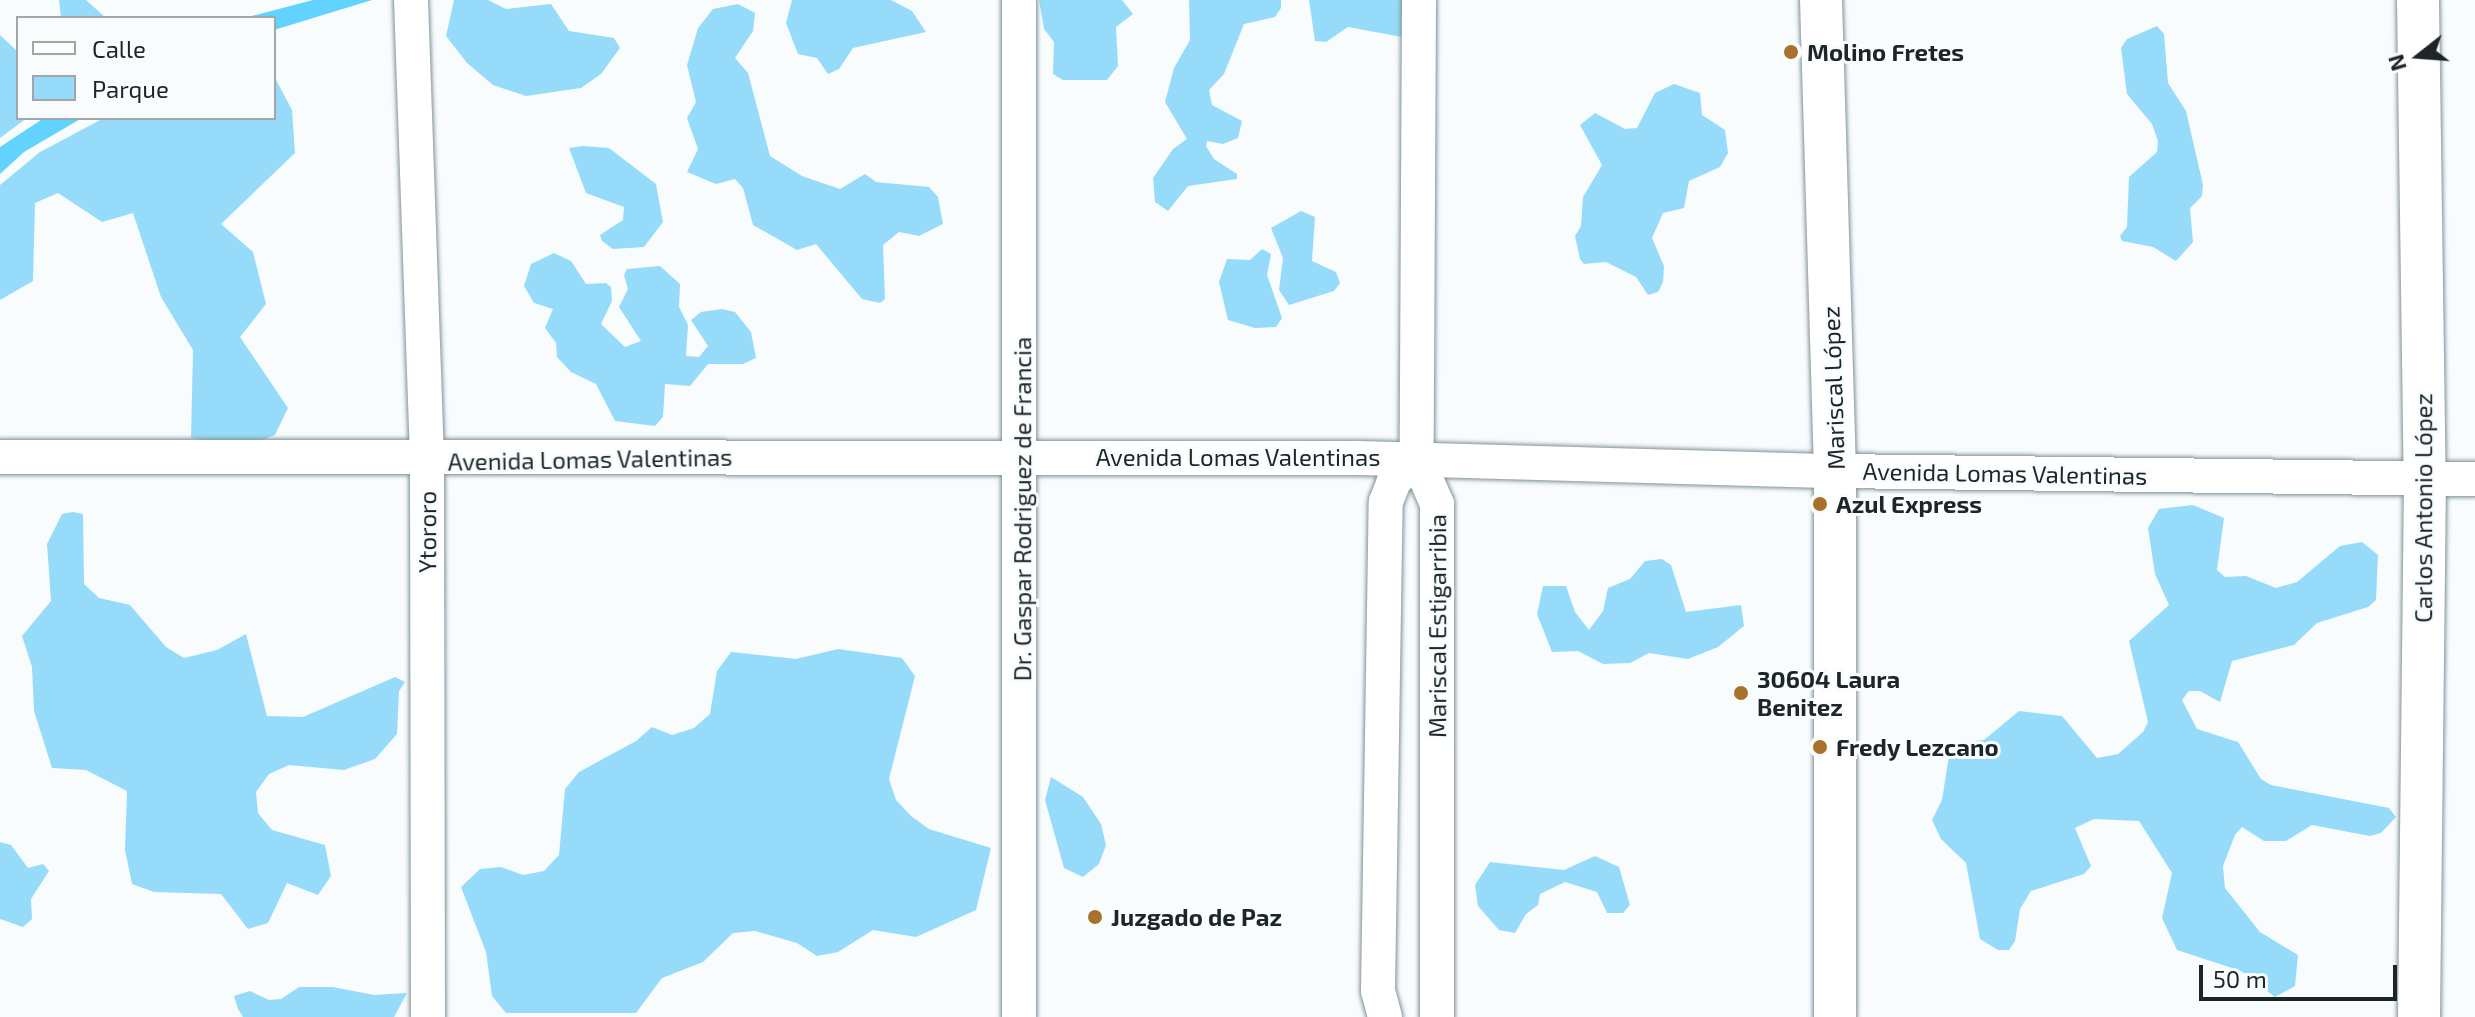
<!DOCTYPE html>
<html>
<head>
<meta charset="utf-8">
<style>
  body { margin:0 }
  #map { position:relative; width:2475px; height:1017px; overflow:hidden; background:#f8fcfd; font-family:"Exo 2",sans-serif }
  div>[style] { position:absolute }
  .green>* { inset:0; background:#96dbf9 }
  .water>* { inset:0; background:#62d2fe }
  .roads { filter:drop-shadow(0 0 2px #81929a) drop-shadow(0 0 2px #81929a) }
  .minor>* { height:34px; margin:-17px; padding:0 17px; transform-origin:17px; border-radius:17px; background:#fff }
  .major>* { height:42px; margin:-21px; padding:0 21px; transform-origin:21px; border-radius:21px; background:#fff }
  .dots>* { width:22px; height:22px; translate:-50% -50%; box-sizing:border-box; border:4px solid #f8fcfd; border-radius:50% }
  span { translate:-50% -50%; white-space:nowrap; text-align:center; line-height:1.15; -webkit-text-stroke:6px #f8fcfd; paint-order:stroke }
  .poi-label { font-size:24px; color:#1e2528; font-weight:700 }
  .left { translate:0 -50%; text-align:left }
  .street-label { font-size:24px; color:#1e2528 }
  .legend { position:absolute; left:16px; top:16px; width:260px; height:104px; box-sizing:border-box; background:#f8fcfd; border:2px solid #a1a6a8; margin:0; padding:10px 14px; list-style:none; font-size:24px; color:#1e2528 }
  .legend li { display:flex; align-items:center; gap:16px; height:40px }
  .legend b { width:40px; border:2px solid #a1a6a8 }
  .north { position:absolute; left:2379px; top:16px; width:80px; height:80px; -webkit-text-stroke:6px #f8fcfd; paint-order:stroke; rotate:253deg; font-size:22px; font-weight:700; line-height:32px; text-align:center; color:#1e2528 }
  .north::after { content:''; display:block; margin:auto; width:28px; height:36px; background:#1e2528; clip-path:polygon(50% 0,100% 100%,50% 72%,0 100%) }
  .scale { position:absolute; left:2199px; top:965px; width:198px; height:36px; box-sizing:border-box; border:4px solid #1e2528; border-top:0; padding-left:10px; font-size:24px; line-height:28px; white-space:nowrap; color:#1e2528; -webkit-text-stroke:6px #f8fcfd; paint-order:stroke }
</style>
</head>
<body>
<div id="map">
  <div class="green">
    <i style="clip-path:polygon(59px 0,86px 0,106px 18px,61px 18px)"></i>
    <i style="clip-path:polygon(454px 0,488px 0,506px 9px,551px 4px,569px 31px,614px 38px,620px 48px,601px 74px,581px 88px,526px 96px,493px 85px,467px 63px,446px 36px)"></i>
    <i style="clip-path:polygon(792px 0,891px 0,912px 11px,926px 32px,853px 48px,839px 69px,828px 74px,817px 58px,798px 54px,786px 23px)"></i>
    <i style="clip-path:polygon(1039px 0,1122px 0,1133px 14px,1116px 27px,1118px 66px,1107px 80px,1063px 80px,1053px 74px,1054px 42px,1044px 29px)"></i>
    <i style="clip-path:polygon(1189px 0,1281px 0,1281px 8px,1275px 17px,1244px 24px,1224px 74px,1209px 90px,1212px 105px,1242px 121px,1238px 138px,1223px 144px,1207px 141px,1206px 146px,1214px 159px,1237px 174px,1237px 179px,1188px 186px,1168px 211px,1155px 202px,1153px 178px,1173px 149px,1187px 139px,1165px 102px,1174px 68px,1190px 40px)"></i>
    <i style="clip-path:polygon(1309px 0,1407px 0,1402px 37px,1348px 27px,1326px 42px,1315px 41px)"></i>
    <i style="clip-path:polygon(738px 4px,755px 13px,753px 31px,735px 58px,748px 73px,770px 156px,802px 176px,840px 189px,865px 174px,876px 182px,929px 187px,938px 197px,943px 224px,919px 236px,899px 232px,883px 245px,885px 299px,880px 303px,862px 299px,816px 244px,797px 250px,753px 225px,743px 188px,735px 179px,716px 184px,687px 172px,698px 149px,687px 118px,696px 102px,687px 65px,698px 28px,713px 9px)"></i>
    <i style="clip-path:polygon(2157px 26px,2164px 34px,2168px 83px,2186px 111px,2203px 185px,2202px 196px,2190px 208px,2193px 242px,2176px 261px,2153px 247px,2122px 241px,2120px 236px,2127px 227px,2129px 177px,2157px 152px,2158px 141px,2152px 124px,2127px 94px,2121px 48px,2127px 39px)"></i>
    <i style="clip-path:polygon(0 35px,18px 52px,18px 118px,27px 118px,0 138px)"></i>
    <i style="clip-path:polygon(274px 76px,292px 110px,295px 153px,221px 224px,253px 252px,266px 304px,240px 337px,288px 408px,275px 435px,244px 446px,191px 438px,193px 350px,161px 297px,133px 213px,102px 222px,58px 193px,35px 203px,33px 281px,0 300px,0 185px,40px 152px,104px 118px,274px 118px)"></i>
    <i style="clip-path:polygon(1674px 84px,1700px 93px,1702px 115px,1725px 130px,1728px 153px,1720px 167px,1689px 181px,1684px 208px,1663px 213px,1652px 238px,1664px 266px,1663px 282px,1658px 292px,1648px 295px,1636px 277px,1606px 262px,1584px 264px,1580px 259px,1575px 236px,1581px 226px,1583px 197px,1602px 165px,1580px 125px,1595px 113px,1625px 129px,1637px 128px,1655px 93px)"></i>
    <i style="clip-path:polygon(583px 146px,609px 148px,656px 184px,663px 222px,644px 247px,613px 249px,602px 241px,600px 235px,623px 220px,624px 207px,586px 193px,569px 148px)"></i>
    <i style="clip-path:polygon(1301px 211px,1315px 217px,1312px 261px,1336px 272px,1340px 283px,1334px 291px,1289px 305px,1279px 290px,1283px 258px,1271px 228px)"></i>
    <i style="clip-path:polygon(1262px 249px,1271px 254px,1267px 275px,1282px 318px,1276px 327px,1255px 328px,1228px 320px,1219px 282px,1227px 259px,1250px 260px)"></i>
    <i style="clip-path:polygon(554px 253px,571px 261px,586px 284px,606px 283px,611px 287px,612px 301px,601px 324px,625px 347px,641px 341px,619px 307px,628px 289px,624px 275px,627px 269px,660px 266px,680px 284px,679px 307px,688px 325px,686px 356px,699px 357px,708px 346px,691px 320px,701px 312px,722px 309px,735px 312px,751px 332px,756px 358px,743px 364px,708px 364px,690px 386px,665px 384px,663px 417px,655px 426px,615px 421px,596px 384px,571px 372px,557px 357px,556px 343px,545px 328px,553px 309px,534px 303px,524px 286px,531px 264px)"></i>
    <i style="clip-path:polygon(2193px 505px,2224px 518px,2217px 570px,2225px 577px,2246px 576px,2276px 588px,2297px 582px,2340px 546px,2362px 542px,2378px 555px,2376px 600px,2368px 607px,2317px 623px,2294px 645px,2232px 661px,2220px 702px,2200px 691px,2189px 691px,2182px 700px,2197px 729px,2238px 742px,2261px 779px,2271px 785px,2389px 808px,2396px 817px,2381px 833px,2370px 836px,2312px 825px,2286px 841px,2264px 841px,2242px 827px,2235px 835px,2223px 866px,2225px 888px,2260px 932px,2298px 955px,2295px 986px,2275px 997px,2241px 971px,2177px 950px,2162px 918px,2172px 873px,2139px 821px,2094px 819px,2075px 828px,2091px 866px,2084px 874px,2031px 891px,2020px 909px,2015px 941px,2009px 950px,1998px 950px,1980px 939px,1966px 863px,1941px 839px,1932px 820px,1942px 800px,1951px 743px,1984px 740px,2019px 711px,2062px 716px,2097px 758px,2118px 754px,2143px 732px,2148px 722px,2129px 641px,2169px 605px,2155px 574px,2148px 528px,2159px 509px)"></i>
    <i style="clip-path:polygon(73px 512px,83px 514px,84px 584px,99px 598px,130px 605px,166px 647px,184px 658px,217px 650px,246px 634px,267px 716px,303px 717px,395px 677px,405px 682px,399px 691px,397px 734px,375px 759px,344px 770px,289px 765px,269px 774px,256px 792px,258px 813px,272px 830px,325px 845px,331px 876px,318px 895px,287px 883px,268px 923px,248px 929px,221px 894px,154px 892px,132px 884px,125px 850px,127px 791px,86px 770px,52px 768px,34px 711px,32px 667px,22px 636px,51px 601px,47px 544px,62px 514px)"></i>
    <i style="clip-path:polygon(1662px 559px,1671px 565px,1686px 612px,1741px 605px,1744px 626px,1718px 647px,1688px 659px,1649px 653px,1630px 663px,1603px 664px,1578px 651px,1552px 652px,1537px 614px,1543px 586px,1566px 586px,1575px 612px,1589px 630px,1603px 611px,1608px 588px,1630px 579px,1645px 561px)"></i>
    <i style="clip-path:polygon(838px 649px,902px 658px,915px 676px,889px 779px,896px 800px,911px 816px,929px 829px,991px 848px,976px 910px,916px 937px,873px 930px,838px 952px,817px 956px,797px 943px,755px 931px,733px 933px,703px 962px,662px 978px,636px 1013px,506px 1013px,492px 996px,486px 952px,461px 887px,480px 869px,501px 867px,523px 875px,544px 871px,559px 855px,565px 789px,579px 772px,636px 741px,652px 727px,672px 735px,694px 728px,710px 714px,717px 671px,731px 652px,796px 659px)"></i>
    <i style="clip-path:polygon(1051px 777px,1083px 797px,1101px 824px,1106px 845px,1099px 864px,1083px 877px,1064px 868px,1045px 800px)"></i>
    <i style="clip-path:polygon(0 842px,11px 845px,28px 868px,43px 864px,49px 871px,31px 899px,32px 919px,23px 927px,0 919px)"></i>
    <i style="clip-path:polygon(1595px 856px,1619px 867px,1630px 905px,1623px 913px,1607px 913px,1597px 892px,1565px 882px,1540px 894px,1538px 905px,1526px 914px,1515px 933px,1499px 930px,1478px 906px,1475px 885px,1490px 862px,1564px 870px)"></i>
    <i style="clip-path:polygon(299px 987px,333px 987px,374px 995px,407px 993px,394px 1017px,243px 1017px,238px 1009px,234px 996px,250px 991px,269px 1000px,281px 999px)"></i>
  </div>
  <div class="water">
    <i style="clip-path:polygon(313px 0,372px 0,274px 30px,274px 18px,244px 18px)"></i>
    <i style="clip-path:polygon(44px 118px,82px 118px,24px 152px,0 174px,0 147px)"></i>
  </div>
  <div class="roads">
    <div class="minor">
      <i style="left:411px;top:0;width:461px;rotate:88deg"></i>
      <i style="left:427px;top:461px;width:556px;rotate:89.9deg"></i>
      <i style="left:1019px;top:0;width:1017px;rotate:90deg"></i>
      <i style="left:1419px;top:0;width:458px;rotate:90.3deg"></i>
      <i style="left:1417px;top:458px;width:50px;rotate:66.5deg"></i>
      <i style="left:1437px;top:504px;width:513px;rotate:90deg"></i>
      <i style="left:0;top:457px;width:1358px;rotate:0.04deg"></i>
      <i style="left:1358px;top:458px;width:477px;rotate:1.6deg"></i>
      <i style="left:1835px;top:471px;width:640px;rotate:0.72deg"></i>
      <i style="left:1385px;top:1017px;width:27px;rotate:-105deg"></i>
      <i style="left:1378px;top:991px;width:489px;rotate:-89.1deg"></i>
      <i style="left:1386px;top:502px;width:22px;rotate:-69deg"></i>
      <i style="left:1394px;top:481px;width:33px;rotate:-45deg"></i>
    </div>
    <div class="major">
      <i style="left:1821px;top:0;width:471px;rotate:88.3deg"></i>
      <i style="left:1835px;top:471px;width:546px;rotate:90deg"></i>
      <i style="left:2418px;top:0;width:479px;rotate:89.2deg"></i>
      <i style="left:2425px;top:479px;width:538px;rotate:90.64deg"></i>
    </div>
  </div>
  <div class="dots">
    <i style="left:1791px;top:52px;background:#a8722d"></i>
    <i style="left:1820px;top:504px;background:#a8722d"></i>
    <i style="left:1741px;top:693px;background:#a8722d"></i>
    <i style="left:1820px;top:747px;background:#a8722d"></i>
    <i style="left:1095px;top:917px;background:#a8722d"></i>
  </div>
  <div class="poi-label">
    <span class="left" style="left:1807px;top:52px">Molino Fretes</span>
    <span class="left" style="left:1836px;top:504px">Azul Express</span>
    <span class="left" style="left:1757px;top:693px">30604 Laura<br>Benitez</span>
    <span class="left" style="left:1836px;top:747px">Fredy Lezcano</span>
    <span class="left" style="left:1111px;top:917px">Juzgado de Paz</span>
  </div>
  <div class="street-label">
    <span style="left:1833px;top:388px;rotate:-92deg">Mariscal López</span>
    <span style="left:1238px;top:457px">Avenida Lomas Valentinas</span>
    <span style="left:590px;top:459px;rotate:-1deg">Avenida Lomas Valentinas</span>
    <span style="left:2005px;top:473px;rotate:1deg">Avenida Lomas Valentinas</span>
    <span style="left:2423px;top:508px;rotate:-90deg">Carlos Antonio López</span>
    <span style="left:1022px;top:509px;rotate:-90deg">Dr. Gaspar Rodriguez de Francia</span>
    <span style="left:427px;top:532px;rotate:-90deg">Ytororo</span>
    <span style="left:1437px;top:626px;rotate:-90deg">Mariscal Estigarribia</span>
  </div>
  <ul class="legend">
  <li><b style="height:10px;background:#fff"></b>Calle</li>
  <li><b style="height:22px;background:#96dbf9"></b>Parque</li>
  </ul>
  <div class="north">N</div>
  <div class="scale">50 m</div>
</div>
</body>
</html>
